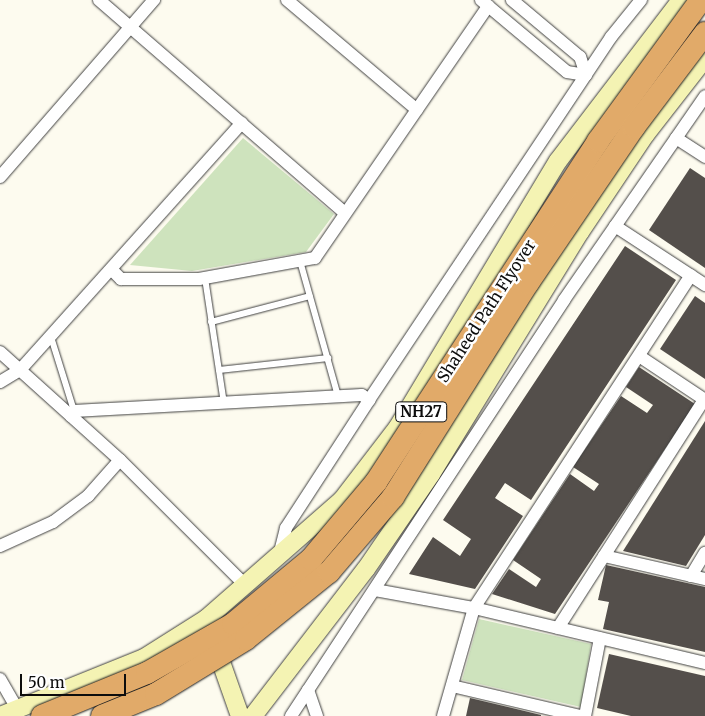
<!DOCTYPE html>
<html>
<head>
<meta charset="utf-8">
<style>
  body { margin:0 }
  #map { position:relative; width:705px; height:716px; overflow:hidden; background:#fdfbef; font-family:Merriweather,serif }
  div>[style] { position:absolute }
  .green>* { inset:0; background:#cee3bd }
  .building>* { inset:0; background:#544f4b }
  .roads { filter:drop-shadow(0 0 1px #404040) drop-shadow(0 0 1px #404040) }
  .lane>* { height:6px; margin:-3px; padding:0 3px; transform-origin:3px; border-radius:3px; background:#fff }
  .street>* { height:12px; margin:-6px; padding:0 6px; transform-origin:6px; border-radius:6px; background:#fff }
  .secondary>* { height:18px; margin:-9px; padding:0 9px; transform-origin:9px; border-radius:9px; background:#f4f3b3 }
  .bridges { filter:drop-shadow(0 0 1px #1e1e1e) drop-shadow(0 0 1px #1e1e1e) }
  .highway-bridge>* { height:22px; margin:-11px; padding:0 11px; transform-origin:11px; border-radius:11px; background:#e1aa69 }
  span { translate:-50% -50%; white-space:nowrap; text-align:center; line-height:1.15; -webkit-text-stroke:5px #fff; paint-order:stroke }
  .shield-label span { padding:1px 4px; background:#fff; border:1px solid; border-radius:4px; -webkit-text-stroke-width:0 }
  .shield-label { font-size:15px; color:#0d0d0d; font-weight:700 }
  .street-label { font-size:16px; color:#0d0d0d }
  .scale { position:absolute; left:20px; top:674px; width:106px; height:22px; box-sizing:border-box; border:2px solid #0d0d0d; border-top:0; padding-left:6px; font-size:15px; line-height:18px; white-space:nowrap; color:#0d0d0d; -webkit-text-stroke:4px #fff; paint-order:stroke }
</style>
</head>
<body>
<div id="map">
  <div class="green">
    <i style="clip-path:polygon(243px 138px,334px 214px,306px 252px,192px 271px,130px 265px)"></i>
    <i style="clip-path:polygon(479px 619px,591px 644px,581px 707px,462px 680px)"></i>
  </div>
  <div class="building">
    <i style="clip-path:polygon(690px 168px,705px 178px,705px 268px,649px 230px)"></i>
    <i style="clip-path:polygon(625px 246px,676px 280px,531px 500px,505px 483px,495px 498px,523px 516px,475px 589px,409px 574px,433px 537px,460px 556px,471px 539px,443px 520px)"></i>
    <i style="clip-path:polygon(695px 296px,705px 303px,705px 379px,660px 349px)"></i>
    <i style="clip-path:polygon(639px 367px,695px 404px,555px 614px,492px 594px,509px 569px,536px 587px,541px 579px,513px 560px,570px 474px,594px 491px,599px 484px,573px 467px,621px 396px,647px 413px,653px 405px,626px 387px)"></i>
    <i style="clip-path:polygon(705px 421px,705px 535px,686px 566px,623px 551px)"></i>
    <i style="clip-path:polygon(606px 565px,705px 587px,705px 652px,603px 629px,609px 602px,598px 600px)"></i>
    <i style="clip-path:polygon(609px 654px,705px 676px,705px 716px,631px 716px,597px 708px)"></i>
    <i style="clip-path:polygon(470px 698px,541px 715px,541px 716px,466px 716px)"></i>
  </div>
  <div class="roads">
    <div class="lane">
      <i style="left:300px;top:261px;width:140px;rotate:74.3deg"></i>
      <i style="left:205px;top:278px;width:126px;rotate:81.4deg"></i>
      <i style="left:211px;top:322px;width:102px;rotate:-14.7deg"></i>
      <i style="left:51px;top:337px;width:77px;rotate:72.7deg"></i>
      <i style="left:219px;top:370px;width:110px;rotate:-6.3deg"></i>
    </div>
    <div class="street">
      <i style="left:99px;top:0;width:325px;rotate:40.9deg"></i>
      <i style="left:287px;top:0;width:170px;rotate:40.2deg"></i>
      <i style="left:481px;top:0;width:112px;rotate:39.9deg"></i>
      <i style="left:567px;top:72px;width:19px;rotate:9deg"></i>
      <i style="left:586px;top:75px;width:19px;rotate:-108deg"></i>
      <i style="left:580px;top:57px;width:89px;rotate:-140deg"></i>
      <i style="left:676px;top:138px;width:35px;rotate:33deg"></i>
      <i style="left:0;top:177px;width:235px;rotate:-49deg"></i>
      <i style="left:615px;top:226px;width:108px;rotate:33.2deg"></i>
      <i style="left:112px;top:270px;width:13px;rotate:45deg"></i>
      <i style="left:121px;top:279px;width:78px"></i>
      <i style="left:199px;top:279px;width:118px;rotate:-10.3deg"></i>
      <i style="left:315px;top:258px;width:306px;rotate:-55.5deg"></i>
      <i style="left:0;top:352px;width:161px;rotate:42deg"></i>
      <i style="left:120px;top:460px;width:178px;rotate:45deg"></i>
      <i style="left:639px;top:356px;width:79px;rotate:33.7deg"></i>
      <i style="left:0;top:382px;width:23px;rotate:-31deg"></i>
      <i style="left:20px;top:370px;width:332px;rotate:-48.1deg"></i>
      <i style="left:71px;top:416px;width:6px;rotate:-59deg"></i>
      <i style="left:74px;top:411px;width:288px;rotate:-3.2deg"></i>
      <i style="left:362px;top:395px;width:9px;rotate:36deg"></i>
      <i style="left:0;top:546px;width:58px;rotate:-24.4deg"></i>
      <i style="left:53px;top:522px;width:44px;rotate:-36.6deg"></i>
      <i style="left:88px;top:496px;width:48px;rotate:-48.4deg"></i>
      <i style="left:279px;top:556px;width:29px;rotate:-76deg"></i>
      <i style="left:286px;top:528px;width:153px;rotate:-57deg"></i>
      <i style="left:369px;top:400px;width:436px;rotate:-56.3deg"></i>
      <i style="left:611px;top:37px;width:48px;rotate:-51deg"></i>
      <i style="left:604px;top:556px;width:104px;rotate:12.8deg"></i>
      <i style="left:691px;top:576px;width:27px;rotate:-59deg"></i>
      <i style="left:375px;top:590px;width:101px;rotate:10.3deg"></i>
      <i style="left:474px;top:608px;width:237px;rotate:13.4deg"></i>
      <i style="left:558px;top:628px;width:271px;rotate:-57.4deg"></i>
      <i style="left:0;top:679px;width:34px;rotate:60deg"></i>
      <i style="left:452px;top:686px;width:131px;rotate:13.2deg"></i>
      <i style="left:308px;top:690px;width:28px;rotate:71deg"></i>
      <i style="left:291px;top:716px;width:498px;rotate:-56.7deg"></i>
      <i style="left:564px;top:300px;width:248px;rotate:-55.3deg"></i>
      <i style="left:443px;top:716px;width:112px;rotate:-74deg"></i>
      <i style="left:474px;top:608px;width:397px;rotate:-56.9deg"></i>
      <i style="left:585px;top:716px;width:79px;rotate:-79.1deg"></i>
    </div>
    <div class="secondary">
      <i style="left:215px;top:645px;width:75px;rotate:70.6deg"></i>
      <i style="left:0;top:716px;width:155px;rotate:-21.9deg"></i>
      <i style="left:144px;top:658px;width:73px;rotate:-32.2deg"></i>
      <i style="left:206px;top:619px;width:181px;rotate:-41.2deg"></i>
      <i style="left:342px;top:500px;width:92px;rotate:-52.5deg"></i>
      <i style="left:398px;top:427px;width:310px;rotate:-59deg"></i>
      <i style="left:558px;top:161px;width:203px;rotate:-52.6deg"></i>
      <i style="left:253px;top:716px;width:185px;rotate:-52.5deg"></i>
      <i style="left:366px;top:569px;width:115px;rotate:-55.6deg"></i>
      <i style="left:431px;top:474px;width:284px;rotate:-58.4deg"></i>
      <i style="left:580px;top:232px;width:117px;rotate:-56.2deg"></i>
      <i style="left:645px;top:135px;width:98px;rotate:-52.1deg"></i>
    </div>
  </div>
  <div class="bridges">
    <div class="highway-bridge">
      <i style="left:42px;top:716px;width:113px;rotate:-22.3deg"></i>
      <i style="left:147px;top:673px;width:99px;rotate:-29.7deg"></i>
      <i style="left:233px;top:624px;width:102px;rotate:-39.8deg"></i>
      <i style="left:311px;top:559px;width:101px;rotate:-49.8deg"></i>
      <i style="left:376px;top:482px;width:407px;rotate:-56.9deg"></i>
      <i style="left:598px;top:141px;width:175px;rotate:-53.9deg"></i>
      <i style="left:102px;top:716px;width:58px;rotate:-22.2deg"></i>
      <i style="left:156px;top:694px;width:105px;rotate:-31.4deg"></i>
      <i style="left:246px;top:639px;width:107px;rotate:-38.9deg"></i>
      <i style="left:329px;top:572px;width:99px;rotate:-49.5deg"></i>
      <i style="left:393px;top:497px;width:253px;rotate:-57.8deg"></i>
      <i style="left:528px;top:283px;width:189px;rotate:-55.8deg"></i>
      <i style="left:634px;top:127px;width:118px;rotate:-52.9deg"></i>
    </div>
  </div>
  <div class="shield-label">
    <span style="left:421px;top:412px">NH27</span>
  </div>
  <div class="street-label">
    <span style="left:486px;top:311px;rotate:-57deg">Shaheed Path Flyover</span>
  </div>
  <div class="scale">50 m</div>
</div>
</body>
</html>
